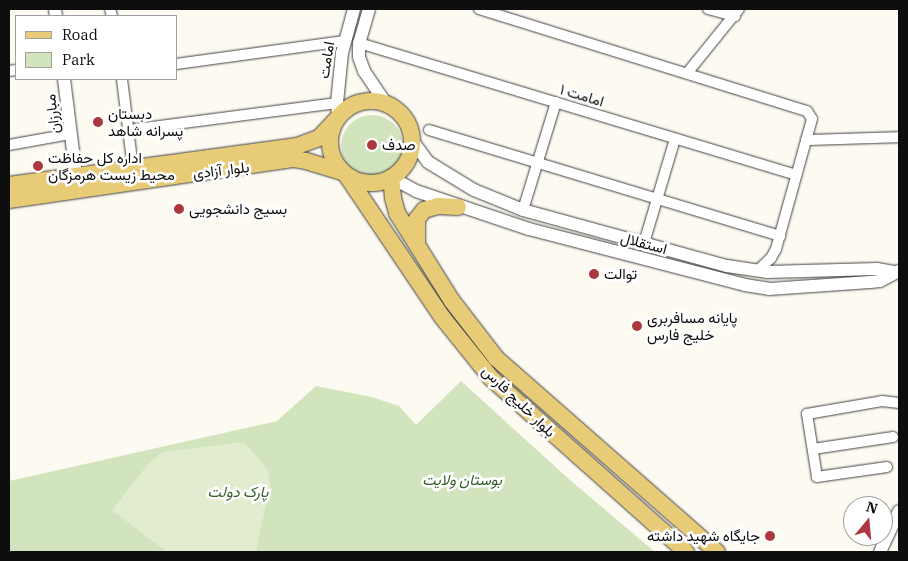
<!DOCTYPE html>
<html>
<head>
<meta charset="utf-8">
<style>
  body { margin:0 }
  #map { position:relative; width:908px; height:561px; overflow:hidden; background:#fdfbf1; font-family:"IBM Plex Serif",Vazirmatn,serif }
  div>[style] { position:absolute }
  .green>* { inset:0; background:#d2e4be }
  .round { border-radius:50% }
  .pitch>* { inset:0; background:#e2eccf }
  .roads { filter:drop-shadow(0 0 1px #414141) drop-shadow(0 0 1px #414141) }
  .minor>* { height:10px; margin:-5px; padding:0 5px; transform-origin:5px; border-radius:5px; background:#fff }
  .tertiary>* { height:12px; margin:-6px; padding:0 6px; transform-origin:6px; border-radius:6px; background:#fff }
  .primary>* { height:16px; margin:-8px; padding:0 8px; transform-origin:8px; border-radius:8px; background:#e7cb77 }
  .primary>.ring { margin:-8px; padding:0; box-sizing:content-box; background:none; border:16px solid #e7cb77; border-radius:50% }
  .dots>* { width:14px; height:14px; translate:-50% -50%; box-sizing:border-box; border:2px solid #fff; border-radius:50% }
  span { translate:-50% -50%; white-space:nowrap; text-align:center; line-height:1.15; -webkit-text-stroke:5px #fff; paint-order:stroke }
  .street-label { font-size:15px; color:#0e0e0e }
  .poi-label { font-size:15px; color:#0e0e0e }
  .left { translate:0 -50%; text-align:left }
  .right { translate:-100% -50%; text-align:right }
  .park-label { font-size:15px; color:#325e26; font-style:italic }
  .frame { position:absolute; inset:0; border:10px solid #0e0e0e; pointer-events:none }
  .legend { position:absolute; left:15px; top:15px; width:162px; height:65px; box-sizing:border-box; background:#fff; border:1px solid #9f9f9f; margin:0; padding:6px 9px; list-style:none; font-size:15px; color:#0e0e0e }
  .legend li { display:flex; align-items:center; gap:10px; height:25px }
  .legend b { width:25px; border:1px solid #9f9f9f }
  .north { position:absolute; left:843px; top:496px; width:50px; height:50px; box-sizing:border-box; background:#fff; border:1px solid #9f9f9f; border-radius:50%; rotate:17deg; font-size:14px; font-weight:700; line-height:20px; text-align:center; color:#0e0e0e }
  .north::after { content:''; display:block; margin:auto; width:18px; height:22px; background:#ad373e; clip-path:polygon(50% 0,100% 100%,50% 72%,0 100%) }
</style>
</head>
<body>
<div id="map">
  <div class="green">
    <i class="round" style="left:341px;top:115px;width:62px;height:62px"></i>
    <i style="clip-path:polygon(461px 381px,570px 480px,655px 552px,9px 552px,9px 481px,277px 421px,316px 386px,372px 397px,399px 406px,416px 425px)"></i>
  </div>
  <div class="pitch">
    <i style="clip-path:polygon(235px 443px,245px 443px,268px 470px,270px 485px,256px 552px,167px 552px,112px 510px,149px 463px,162px 452px)"></i>
  </div>
  <div class="roads">
    <div class="minor">
      <i style="left:110px;top:9px;width:7px;rotate:74deg"></i>
      <i style="left:479px;top:9px;width:343px;rotate:17.3deg"></i>
      <i style="left:807px;top:111px;width:9px;rotate:58deg"></i>
      <i style="left:812px;top:119px;width:135px;rotate:105.5deg"></i>
      <i style="left:776px;top:249px;width:10px;rotate:119deg"></i>
      <i style="left:771px;top:258px;width:19px;rotate:137deg"></i>
      <i style="left:708px;top:9px;width:28px;rotate:15deg"></i>
      <i style="left:359px;top:43px;width:457px;rotate:16.8deg"></i>
      <i style="left:176px;top:64px;width:170px;rotate:-7.8deg"></i>
      <i style="left:9px;top:71px;width:7px;rotate:-8deg"></i>
      <i style="left:688px;top:72px;width:81px;rotate:-51deg"></i>
      <i style="left:122px;top:79px;width:90px;rotate:83deg"></i>
      <i style="left:129px;top:130px;width:210px;rotate:-7.4deg"></i>
      <i style="left:429px;top:130px;width:367px;rotate:16.8deg"></i>
      <i style="left:806px;top:140px;width:93px;rotate:-1.8deg"></i>
      <i style="left:9px;top:145px;width:63px;rotate:-10.1deg"></i>
      <i style="left:523px;top:210px;width:113px;rotate:-73deg"></i>
      <i style="left:644px;top:243px;width:109px;rotate:-73.4deg"></i>
      <i style="left:813px;top:449px;width:81px;rotate:-8.5deg"></i>
      <i style="left:887px;top:467px;width:71px;rotate:171.9deg"></i>
      <i style="left:817px;top:477px;width:64px;rotate:-99deg"></i>
      <i style="left:807px;top:414px;width:76px;rotate:-9.8deg"></i>
      <i style="left:882px;top:401px;width:17px;rotate:7deg"></i>
    </div>
    <div class="tertiary">
      <i style="left:55px;top:9px;width:7px;rotate:82deg"></i>
      <i style="left:369px;top:9px;width:35px;rotate:106deg"></i>
      <i style="left:359px;top:43px;width:14px;rotate:90deg"></i>
      <i style="left:359px;top:57px;width:15px;rotate:70deg"></i>
      <i style="left:364px;top:71px;width:40px;rotate:56deg"></i>
      <i style="left:64px;top:79px;width:97px;rotate:82.9deg"></i>
      <i style="left:338px;top:116px;width:13px;rotate:-94deg"></i>
      <i style="left:337px;top:103px;width:50px;rotate:-84.3deg"></i>
      <i style="left:342px;top:53px;width:46px;rotate:-74.7deg"></i>
      <i style="left:412px;top:140px;width:27px;rotate:54deg"></i>
      <i style="left:428px;top:162px;width:54px;rotate:31.3deg"></i>
      <i style="left:474px;top:190px;width:53px;rotate:22.2deg"></i>
      <i style="left:523px;top:210px;width:212px;rotate:15.4deg"></i>
      <i style="left:727px;top:266px;width:40px;rotate:8.5deg"></i>
      <i style="left:767px;top:272px;width:110px;rotate:-1.6deg"></i>
      <i style="left:877px;top:269px;width:17px;rotate:10deg"></i>
      <i style="left:392px;top:178px;width:27px;rotate:28deg"></i>
      <i style="left:416px;top:191px;width:119px;rotate:18.6deg"></i>
      <i style="left:529px;top:229px;width:223px;rotate:14.5deg"></i>
      <i style="left:745px;top:285px;width:24px;rotate:9deg"></i>
      <i style="left:769px;top:289px;width:101px;rotate:-4deg"></i>
      <i style="left:870px;top:282px;width:10px;rotate:-6deg"></i>
      <i style="left:880px;top:281px;width:21px;rotate:-28deg"></i>
      <i style="left:880px;top:552px;width:45px;rotate:-65.1deg"></i>
    </div>
    <div class="primary">
      <i class="ring" style="left:330px;top:101px;width:66px;height:66px"></i>
      <i style="left:347px;top:176px;width:170px;rotate:56deg"></i>
      <i style="left:442px;top:317px;width:78px;rotate:51.2deg"></i>
      <i style="left:491px;top:378px;width:261px;rotate:41.7deg"></i>
      <i style="left:391px;top:178px;width:20px;rotate:84deg"></i>
      <i style="left:393px;top:198px;width:16px;rotate:75deg"></i>
      <i style="left:397px;top:213px;width:104px;rotate:58deg"></i>
      <i style="left:452px;top:301px;width:72px;rotate:52.3deg"></i>
      <i style="left:496px;top:358px;width:294px;rotate:41.3deg"></i>
      <i style="left:9px;top:185px;width:291px;rotate:-7.7deg"></i>
      <i style="left:297px;top:146px;width:23px;rotate:-20deg"></i>
      <i style="left:319px;top:138px;width:23px;rotate:-47deg"></i>
      <i style="left:9px;top:200px;width:288px;rotate:-8.2deg"></i>
      <i style="left:294px;top:159px;width:12px;rotate:9deg"></i>
      <i style="left:306px;top:161px;width:39px;rotate:17deg"></i>
      <i style="left:417px;top:244px;width:25px;rotate:-90deg"></i>
      <i style="left:417px;top:219px;width:11px;rotate:-52deg"></i>
      <i style="left:424px;top:210px;width:15px;rotate:-16deg"></i>
      <i style="left:438px;top:206px;width:20px;rotate:3deg"></i>
    </div>
  </div>
  <div class="dots">
    <i style="left:98px;top:122px;background:#ad373e"></i>
    <i style="left:372px;top:145px;background:#ad373e"></i>
    <i style="left:38px;top:166px;background:#ad373e"></i>
    <i style="left:179px;top:209px;background:#ad373e"></i>
    <i style="left:594px;top:274px;background:#ad373e"></i>
    <i style="left:637px;top:326px;background:#ad373e"></i>
    <i style="left:770px;top:536px;background:#ad373e"></i>
  </div>
  <div class="street-label">
    <span style="left:326px;top:60px;rotate:-81deg">امامت</span>
    <span style="left:582px;top:95px;rotate:17deg">امامت ۱</span>
    <span style="left:52px;top:114px;rotate:-97deg">مبارزان</span>
    <span style="left:221px;top:170px;rotate:-7deg">بلوار آزادی</span>
    <span style="left:644px;top:243px;rotate:15deg">استقلال</span>
    <span style="left:519px;top:401px;rotate:44deg">بلوار خلیج فارس</span>
  </div>
  <div class="poi-label">
    <span class="left" style="left:108px;top:122px">دبستان<br>پسرانه شاهد</span>
    <span class="left" style="left:382px;top:145px">صدف</span>
    <span class="left" style="left:48px;top:166px">اداره کل حفاظت<br>محیط زیست هرمزگان</span>
    <span class="left" style="left:189px;top:209px">بسیج دانشجویی</span>
    <span class="left" style="left:604px;top:274px">توالت</span>
    <span class="left" style="left:647px;top:326px">پایانه مسافربری<br>خلیج فارس</span>
    <span class="right" style="left:760px;top:536px">جایگاه شهید داشته</span>
  </div>
  <div class="park-label">
    <span style="left:462px;top:480px">بوستان ولایت</span>
    <span style="left:238px;top:492px">پارک دولت</span>
  </div>
  <div class="frame"></div>
  <ul class="legend">
  <li><b style="height:6px;background:#e7cb77"></b>Road</li>
  <li><b style="height:14px;background:#d2e4be"></b>Park</li>
  </ul>
  <div class="north">N</div>
</div>
</body>
</html>
